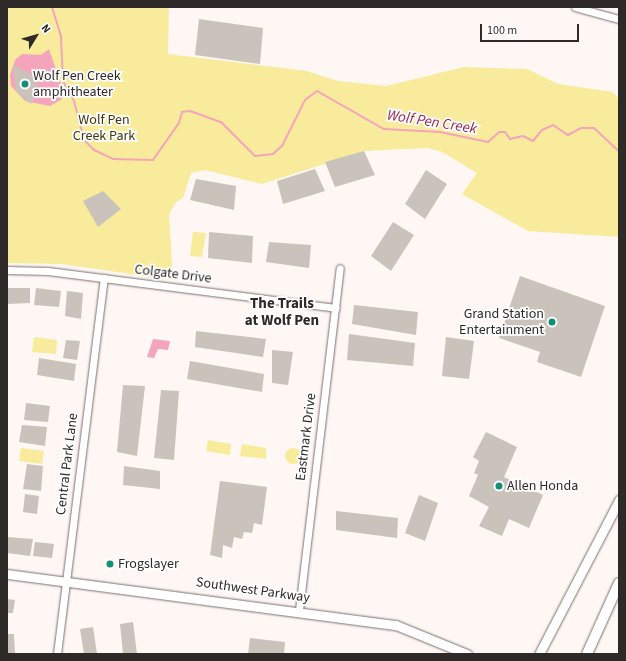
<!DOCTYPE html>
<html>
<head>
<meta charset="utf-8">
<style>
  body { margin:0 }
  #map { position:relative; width:626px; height:661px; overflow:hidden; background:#fff7f3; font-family:"Source Sans 3",sans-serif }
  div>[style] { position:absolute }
  .green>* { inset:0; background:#f8eb9c }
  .round { border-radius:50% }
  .water>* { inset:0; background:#f5a5bb }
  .stream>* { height:2px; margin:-1px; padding:0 1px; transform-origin:1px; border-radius:1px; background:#f5a5bb }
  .building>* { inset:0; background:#c9c3bb }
  .roads { filter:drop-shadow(0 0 1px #79716c) drop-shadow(0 0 1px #79716c) }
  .minor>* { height:7px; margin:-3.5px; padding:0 3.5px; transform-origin:3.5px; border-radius:3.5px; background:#fff }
  .major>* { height:9px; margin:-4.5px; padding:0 4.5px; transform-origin:4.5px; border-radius:4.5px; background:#fff }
  .highway>* { height:10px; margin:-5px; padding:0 5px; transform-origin:5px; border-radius:5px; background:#fff }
  .dots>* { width:11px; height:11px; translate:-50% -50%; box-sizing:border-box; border:2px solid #fff; border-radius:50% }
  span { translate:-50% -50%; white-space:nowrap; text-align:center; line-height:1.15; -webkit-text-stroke:3.5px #fff; paint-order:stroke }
  .poi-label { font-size:14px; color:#2e2a28 }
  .left { translate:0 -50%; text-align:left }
  .right { translate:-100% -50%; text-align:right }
  .park-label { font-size:14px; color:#40390e }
  .street-label { font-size:14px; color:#2e2a28 }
  .water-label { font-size:15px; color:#972651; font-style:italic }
  .neighbourhood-label { font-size:15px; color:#2e2a28; font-weight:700 }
  .frame { position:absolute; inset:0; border:8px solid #2e2a28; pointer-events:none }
  .north { position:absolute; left:16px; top:16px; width:40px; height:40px; -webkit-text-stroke:3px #fff; paint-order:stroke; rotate:53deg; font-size:11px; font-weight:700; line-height:16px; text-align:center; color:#2e2a28 }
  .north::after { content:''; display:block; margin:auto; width:14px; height:18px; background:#2e2a28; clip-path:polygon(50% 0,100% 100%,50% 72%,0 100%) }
  .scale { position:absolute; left:480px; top:24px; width:99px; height:18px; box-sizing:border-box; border:2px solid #2e2a28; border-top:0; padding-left:5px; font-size:12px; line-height:14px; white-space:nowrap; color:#2e2a28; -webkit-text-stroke:3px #fff; paint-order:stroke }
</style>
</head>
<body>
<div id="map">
  <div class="green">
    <i style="clip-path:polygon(7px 7px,169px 7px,168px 54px,307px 71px,338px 81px,386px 86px,464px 67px,527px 69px,558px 84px,613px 92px,619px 99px,619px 237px,528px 231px,462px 194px,477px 173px,442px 152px,427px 148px,364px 151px,262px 184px,205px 170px,191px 173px,183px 198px,176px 202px,169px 214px,173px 280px,61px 264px,7px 263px)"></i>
    <i style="clip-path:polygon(193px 232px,206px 233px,202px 257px,190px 256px)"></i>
    <i style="clip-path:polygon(34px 337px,57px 340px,56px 354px,32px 352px)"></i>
    <i style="clip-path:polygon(208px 440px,231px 444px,230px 455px,206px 451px)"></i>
    <i style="clip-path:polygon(242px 444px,266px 448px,266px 459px,240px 456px)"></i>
    <i class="round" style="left:285px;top:448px;width:16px;height:16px"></i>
    <i style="clip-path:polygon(21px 448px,44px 451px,42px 464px,19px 461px)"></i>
  </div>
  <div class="water">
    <i style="clip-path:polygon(49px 49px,64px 93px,62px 99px,50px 106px,25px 101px,11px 86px,10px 75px,15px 60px,22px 54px,41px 55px)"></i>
    <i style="clip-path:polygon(153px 339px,170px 341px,168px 350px,158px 349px,154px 358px,147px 357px)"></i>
  </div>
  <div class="stream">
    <i style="left:52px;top:7px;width:31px;rotate:73deg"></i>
    <i style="left:61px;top:37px;width:44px;rotate:87.4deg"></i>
    <i style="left:63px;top:81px;width:23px;rotate:61deg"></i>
    <i style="left:74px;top:101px;width:40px;rotate:75.6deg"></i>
    <i style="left:84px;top:140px;width:14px;rotate:45deg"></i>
    <i style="left:94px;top:150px;width:21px;rotate:25deg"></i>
    <i style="left:113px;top:159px;width:40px;rotate:1.4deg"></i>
    <i style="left:153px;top:160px;width:45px;rotate:-54.9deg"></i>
    <i style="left:179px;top:123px;width:11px;rotate:-75deg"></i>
    <i style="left:182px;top:112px;width:8px;rotate:-7deg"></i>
    <i style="left:190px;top:111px;width:33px;rotate:20deg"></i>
    <i style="left:221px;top:122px;width:48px;rotate:45deg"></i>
    <i style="left:255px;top:156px;width:18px;rotate:-6deg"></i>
    <i style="left:273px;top:154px;width:12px;rotate:-42deg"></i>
    <i style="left:282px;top:146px;width:51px;rotate:-63.4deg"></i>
    <i style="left:305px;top:100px;width:15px;rotate:-37deg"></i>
    <i style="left:317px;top:91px;width:77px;rotate:29.6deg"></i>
    <i style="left:384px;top:129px;width:56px;rotate:3.1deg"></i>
    <i style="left:440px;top:132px;width:49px;rotate:11.8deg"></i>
    <i style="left:488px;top:142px;width:15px;rotate:-42deg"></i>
    <i style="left:499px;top:132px;width:6px"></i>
    <i style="left:505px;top:132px;width:9px;rotate:54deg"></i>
    <i style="left:510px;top:139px;width:13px;rotate:-13deg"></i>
    <i style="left:523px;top:136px;width:11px;rotate:27deg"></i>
    <i style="left:533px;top:141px;width:14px;rotate:-51deg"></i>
    <i style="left:542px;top:130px;width:12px;rotate:-24deg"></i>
    <i style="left:553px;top:125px;width:18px;rotate:34deg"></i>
    <i style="left:568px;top:135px;width:15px;rotate:-28deg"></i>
    <i style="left:581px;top:128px;width:13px"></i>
    <i style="left:594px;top:128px;width:34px;rotate:43deg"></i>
  </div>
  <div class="building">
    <i style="clip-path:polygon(199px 19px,263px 28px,260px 64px,195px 55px)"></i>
    <i style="clip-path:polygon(13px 65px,31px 74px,38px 87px,31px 104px,16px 92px)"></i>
    <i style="clip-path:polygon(364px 151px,375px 175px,335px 187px,325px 162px)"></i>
    <i style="clip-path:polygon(315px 169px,325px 191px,283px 204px,277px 181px)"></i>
    <i style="clip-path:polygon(426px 170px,447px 184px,425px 219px,405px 204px)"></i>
    <i style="clip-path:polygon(196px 179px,236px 186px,234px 210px,190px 200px)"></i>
    <i style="clip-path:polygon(103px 191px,121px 209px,98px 227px,83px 201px)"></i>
    <i style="clip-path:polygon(393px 222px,414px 235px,391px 271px,371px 256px)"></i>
    <i style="clip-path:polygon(209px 232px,253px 236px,252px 263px,208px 258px)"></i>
    <i style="clip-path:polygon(269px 242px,311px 245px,309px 268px,266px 262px)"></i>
    <i style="clip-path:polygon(520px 276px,605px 306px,581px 377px,537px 362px,540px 352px,499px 338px)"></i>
    <i style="clip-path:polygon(7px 288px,30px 288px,30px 303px,7px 304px)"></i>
    <i style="clip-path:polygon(36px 288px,61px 291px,59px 307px,34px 305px)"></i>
    <i style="clip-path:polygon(67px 291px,83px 293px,81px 319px,65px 316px)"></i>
    <i style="clip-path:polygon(354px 305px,418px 312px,416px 335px,352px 324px)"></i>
    <i style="clip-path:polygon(196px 331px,266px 339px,263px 357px,195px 347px)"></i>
    <i style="clip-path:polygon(349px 334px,415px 343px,413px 366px,347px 360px)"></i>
    <i style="clip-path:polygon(446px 337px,474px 341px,469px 379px,442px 376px)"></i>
    <i style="clip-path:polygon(66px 340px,80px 341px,77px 360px,63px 358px)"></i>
    <i style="clip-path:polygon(272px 350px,293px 352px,288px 385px,272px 383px)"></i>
    <i style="clip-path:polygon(39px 358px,76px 364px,74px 381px,37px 375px)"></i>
    <i style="clip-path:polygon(190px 361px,264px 374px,262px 392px,187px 379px)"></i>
    <i style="clip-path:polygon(123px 385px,145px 386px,137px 456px,117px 452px)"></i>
    <i style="clip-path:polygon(161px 390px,179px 391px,174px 460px,154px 458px)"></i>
    <i style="clip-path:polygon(26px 403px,50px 406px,48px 422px,24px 420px)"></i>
    <i style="clip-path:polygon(22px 425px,47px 427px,45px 446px,19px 442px)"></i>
    <i style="clip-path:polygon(486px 432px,517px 447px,504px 477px,543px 495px,529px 528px,509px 519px,502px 536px,479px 526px,489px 507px,469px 496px,478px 475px,474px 473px,479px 461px,473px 457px)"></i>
    <i style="clip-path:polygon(27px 464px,43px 466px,41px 491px,23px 489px)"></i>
    <i style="clip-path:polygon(124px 466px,160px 471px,160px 489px,123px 485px)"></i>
    <i style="clip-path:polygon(220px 481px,267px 487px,262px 525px,254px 523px,252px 533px,244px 532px,242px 539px,234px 537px,232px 548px,223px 545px,222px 558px,210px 555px)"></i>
    <i style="clip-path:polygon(25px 494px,39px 496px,37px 514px,23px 512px)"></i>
    <i style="clip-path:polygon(419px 495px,438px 503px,425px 541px,405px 533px)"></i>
    <i style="clip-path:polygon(336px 511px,398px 518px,397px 538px,336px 530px)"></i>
    <i style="clip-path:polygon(7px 537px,33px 539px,30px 556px,7px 553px)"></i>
    <i style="clip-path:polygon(35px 542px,54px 544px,52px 558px,33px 556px)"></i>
    <i style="clip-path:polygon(7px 599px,15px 600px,13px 613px,7px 613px)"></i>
    <i style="clip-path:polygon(133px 622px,137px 654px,123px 654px,120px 624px)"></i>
    <i style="clip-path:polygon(93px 627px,97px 654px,84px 654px,80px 629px)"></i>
    <i style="clip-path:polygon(7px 634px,14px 634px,15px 654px,7px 654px)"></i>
    <i style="clip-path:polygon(250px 638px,285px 642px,284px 654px,248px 654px)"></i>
  </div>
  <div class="roads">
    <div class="minor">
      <i style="left:575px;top:7px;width:46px;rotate:15.3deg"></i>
      <i style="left:7px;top:270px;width:41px;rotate:1.4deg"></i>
      <i style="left:48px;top:271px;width:290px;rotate:7.3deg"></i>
      <i style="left:299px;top:610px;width:344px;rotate:-83.2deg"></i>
      <i style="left:57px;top:654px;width:379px;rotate:-82.9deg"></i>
    </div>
    <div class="major">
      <i style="left:7px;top:574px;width:392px;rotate:7.5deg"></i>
      <i style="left:396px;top:625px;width:77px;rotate:22.2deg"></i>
      <i style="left:539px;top:654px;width:174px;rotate:-62.5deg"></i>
    </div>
    <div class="highway">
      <i style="left:587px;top:654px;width:78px;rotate:-65.7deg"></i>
    </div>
  </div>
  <div class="dots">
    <i style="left:25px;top:84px;background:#129075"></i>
    <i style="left:552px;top:322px;background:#129075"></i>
    <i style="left:499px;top:486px;background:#129075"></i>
    <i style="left:110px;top:564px;background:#129075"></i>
  </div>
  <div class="poi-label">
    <span class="left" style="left:33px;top:84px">Wolf Pen Creek<br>amphitheater</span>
    <span class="right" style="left:544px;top:322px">Grand Station<br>Entertainment</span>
    <span class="left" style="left:507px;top:486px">Allen Honda</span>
    <span class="left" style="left:118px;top:564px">Frogslayer</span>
  </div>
  <div class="park-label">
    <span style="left:104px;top:128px">Wolf Pen<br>Creek Park</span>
  </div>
  <div class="street-label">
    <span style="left:173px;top:274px;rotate:7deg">Colgate Drive</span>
    <span style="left:306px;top:437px;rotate:-83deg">Eastmark Drive</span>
    <span style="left:67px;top:464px;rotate:-83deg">Central Park Lane</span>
    <span style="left:253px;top:590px;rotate:8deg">Southwest Parkway</span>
  </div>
  <div class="water-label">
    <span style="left:432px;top:122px;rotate:9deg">Wolf Pen Creek</span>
  </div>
  <div class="neighbourhood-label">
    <span style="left:282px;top:312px">The Trails<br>at Wolf Pen</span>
  </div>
  <div class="frame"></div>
  <div class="north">N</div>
  <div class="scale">100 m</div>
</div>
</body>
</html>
